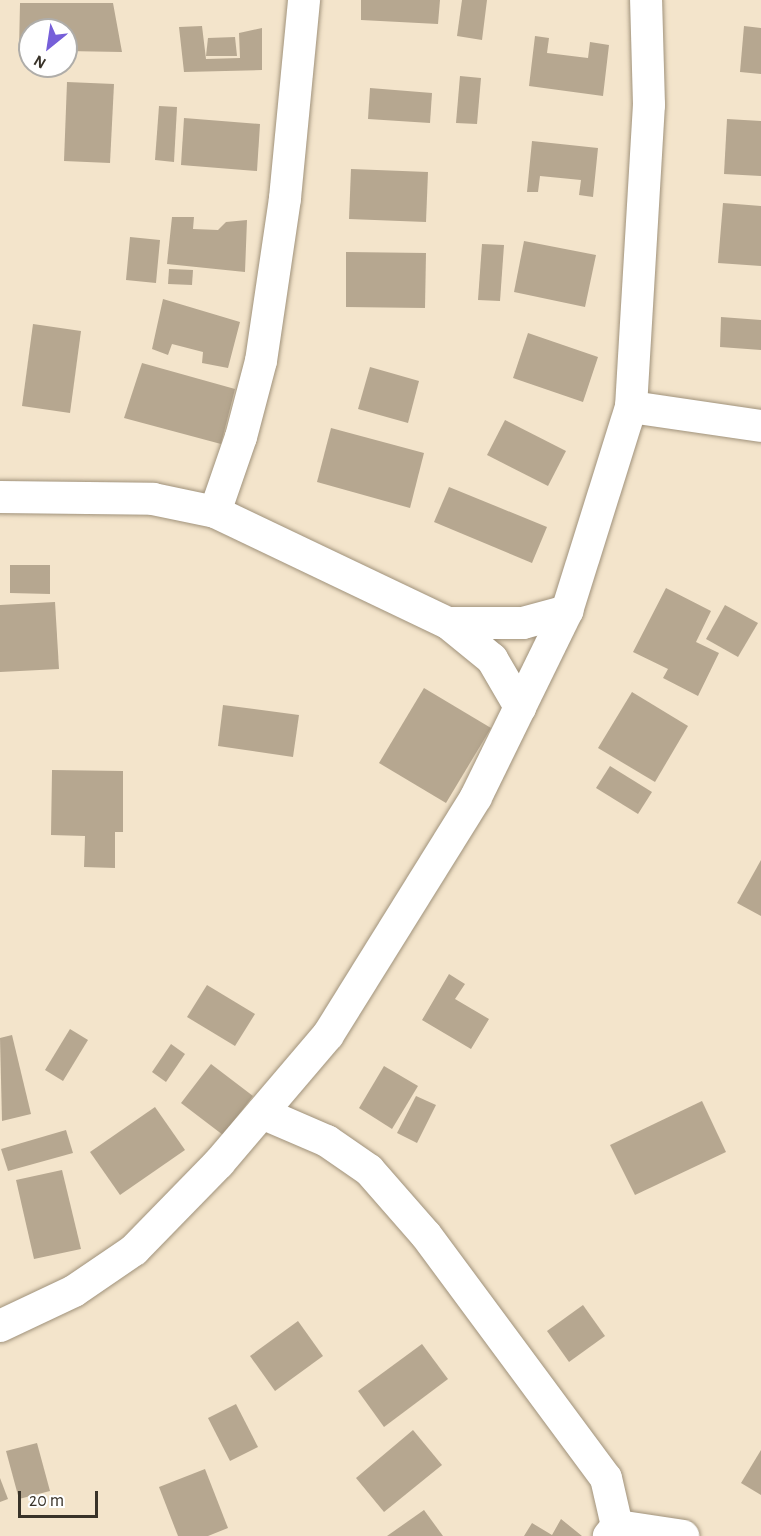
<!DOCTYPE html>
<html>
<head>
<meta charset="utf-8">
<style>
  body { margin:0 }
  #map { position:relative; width:761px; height:1536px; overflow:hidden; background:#f3e4cb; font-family:"Alegreya Sans",sans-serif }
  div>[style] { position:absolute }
  .building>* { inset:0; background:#b6a790 }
  .roads { filter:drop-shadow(0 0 2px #a0927b) drop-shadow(0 0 2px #a0927b) }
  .minor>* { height:32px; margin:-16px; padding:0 16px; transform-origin:16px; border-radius:16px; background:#fff }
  span { translate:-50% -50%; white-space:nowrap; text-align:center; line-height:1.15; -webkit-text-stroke:6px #fff; paint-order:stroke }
  .north { position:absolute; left:18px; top:18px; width:60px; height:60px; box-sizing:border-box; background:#fff; border:2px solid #afada9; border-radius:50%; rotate:210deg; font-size:16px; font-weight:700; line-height:24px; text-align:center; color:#383228 }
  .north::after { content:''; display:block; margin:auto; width:21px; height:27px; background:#765fd9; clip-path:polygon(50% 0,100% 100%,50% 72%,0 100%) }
  .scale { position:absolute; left:18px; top:1491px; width:80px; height:27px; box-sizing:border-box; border:3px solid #383228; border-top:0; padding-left:8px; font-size:18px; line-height:21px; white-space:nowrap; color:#383228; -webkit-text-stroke:4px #fff; paint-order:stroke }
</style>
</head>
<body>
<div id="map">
  <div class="building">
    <i style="clip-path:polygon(361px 0,440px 0,438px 24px,361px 20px)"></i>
    <i style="clip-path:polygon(462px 0,487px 0,482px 40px,457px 36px)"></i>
    <i style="clip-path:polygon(20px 3px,113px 3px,122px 52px,66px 51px,66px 30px,30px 30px,30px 51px,19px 50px)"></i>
    <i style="clip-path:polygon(202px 26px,206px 59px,240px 58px,239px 33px,262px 28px,262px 70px,184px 72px,179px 27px)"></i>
    <i style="clip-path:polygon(744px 26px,761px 28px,761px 74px,740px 72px)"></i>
    <i style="clip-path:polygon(535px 36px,549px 38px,547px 53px,588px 58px,590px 42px,609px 45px,603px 96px,529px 86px)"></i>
    <i style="clip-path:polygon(235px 37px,237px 56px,206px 56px,208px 38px)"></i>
    <i style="clip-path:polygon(460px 76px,481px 78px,477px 124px,456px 123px)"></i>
    <i style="clip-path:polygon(67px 82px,114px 84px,110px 163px,64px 161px)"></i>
    <i style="clip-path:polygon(370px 88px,432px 93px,430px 123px,368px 119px)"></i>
    <i style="clip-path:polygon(159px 106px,177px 107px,174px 162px,155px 160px)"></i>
    <i style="clip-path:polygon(184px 118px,260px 124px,257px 171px,181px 165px)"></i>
    <i style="clip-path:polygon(727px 119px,761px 121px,761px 176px,724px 174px)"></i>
    <i style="clip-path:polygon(532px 141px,598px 148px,593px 197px,579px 195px,581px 180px,540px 176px,538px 192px,527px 192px)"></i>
    <i style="clip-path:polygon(351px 169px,428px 172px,426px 222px,349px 219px)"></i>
    <i style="clip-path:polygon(723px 203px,761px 206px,761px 266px,718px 263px)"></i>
    <i style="clip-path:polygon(172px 217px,194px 217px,193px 229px,218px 230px,226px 222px,247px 220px,245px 272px,167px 264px)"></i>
    <i style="clip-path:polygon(130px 237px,160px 240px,156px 283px,126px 280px)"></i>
    <i style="clip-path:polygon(524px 241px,596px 255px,585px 307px,514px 292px)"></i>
    <i style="clip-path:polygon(482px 244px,504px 245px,500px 301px,478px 300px)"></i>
    <i style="clip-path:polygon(346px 252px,426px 253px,425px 308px,346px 307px)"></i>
    <i style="clip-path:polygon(169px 269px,193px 270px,192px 285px,168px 284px)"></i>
    <i style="clip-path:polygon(163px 299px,240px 322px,228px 368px,202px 363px,203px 352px,172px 344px,168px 355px,152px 349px)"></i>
    <i style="clip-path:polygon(721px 317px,761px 320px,761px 350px,720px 347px)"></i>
    <i style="clip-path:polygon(33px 324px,81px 331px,70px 413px,22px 406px)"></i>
    <i style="clip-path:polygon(528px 333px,598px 357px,583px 402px,513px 378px)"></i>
    <i style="clip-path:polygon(142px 363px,235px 389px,221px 444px,124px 418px)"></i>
    <i style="clip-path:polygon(370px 367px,419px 381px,408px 423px,358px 409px)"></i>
    <i style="clip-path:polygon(505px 420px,566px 451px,548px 486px,487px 455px)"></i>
    <i style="clip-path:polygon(331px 428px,424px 453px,410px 508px,317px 482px)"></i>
    <i style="clip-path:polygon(449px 487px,547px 527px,532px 563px,434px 522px)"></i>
    <i style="clip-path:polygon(10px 565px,50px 565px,50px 594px,10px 593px)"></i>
    <i style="clip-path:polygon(666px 588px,711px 611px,696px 642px,719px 653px,698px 696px,663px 678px,668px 669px,633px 652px)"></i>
    <i style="clip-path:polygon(55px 602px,59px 669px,0 672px,0 605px)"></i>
    <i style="clip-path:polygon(725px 605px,758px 623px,738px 657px,706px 639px)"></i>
    <i style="clip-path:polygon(424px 688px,491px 728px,446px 803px,379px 763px)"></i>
    <i style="clip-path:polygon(632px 692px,688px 726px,655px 782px,598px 748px)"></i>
    <i style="clip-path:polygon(223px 705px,299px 715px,293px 757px,218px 746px)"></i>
    <i style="clip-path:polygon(610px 766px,652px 792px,638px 814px,596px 788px)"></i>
    <i style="clip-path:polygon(52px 770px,123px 771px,123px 832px,115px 832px,115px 868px,84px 867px,85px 836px,51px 835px)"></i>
    <i style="clip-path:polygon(761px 860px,761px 916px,737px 903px)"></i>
    <i style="clip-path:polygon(449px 974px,465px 984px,455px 999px,489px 1019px,471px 1049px,422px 1020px)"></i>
    <i style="clip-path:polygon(207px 985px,255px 1014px,235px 1046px,187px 1017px)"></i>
    <i style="clip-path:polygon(70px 1029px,88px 1040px,63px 1081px,45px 1070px)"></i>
    <i style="clip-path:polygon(12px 1035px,31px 1114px,2px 1121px,0 1038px)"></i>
    <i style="clip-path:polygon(171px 1044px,185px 1054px,166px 1082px,152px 1072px)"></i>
    <i style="clip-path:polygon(211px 1064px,253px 1096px,223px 1135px,181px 1103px)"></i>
    <i style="clip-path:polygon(384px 1066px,418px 1086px,392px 1129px,359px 1108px)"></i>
    <i style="clip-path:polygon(416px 1096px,436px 1105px,417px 1143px,397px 1133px)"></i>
    <i style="clip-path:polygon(702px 1101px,726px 1152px,635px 1195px,610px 1145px)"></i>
    <i style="clip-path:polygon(155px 1107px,185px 1150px,120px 1195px,90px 1152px)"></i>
    <i style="clip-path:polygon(66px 1130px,73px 1153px,8px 1171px,1px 1149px)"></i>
    <i style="clip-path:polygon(62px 1170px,81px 1249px,34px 1259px,16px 1180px)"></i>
    <i style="clip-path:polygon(583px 1305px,605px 1336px,569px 1362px,547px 1331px)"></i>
    <i style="clip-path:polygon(298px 1321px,323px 1356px,275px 1391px,250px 1356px)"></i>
    <i style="clip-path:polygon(422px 1344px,448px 1379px,384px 1427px,358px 1391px)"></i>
    <i style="clip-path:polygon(236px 1404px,258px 1447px,230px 1461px,208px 1418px)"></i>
    <i style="clip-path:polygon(413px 1430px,442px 1465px,384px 1512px,356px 1478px)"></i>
    <i style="clip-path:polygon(37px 1443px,50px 1491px,19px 1499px,6px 1451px)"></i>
    <i style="clip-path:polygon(761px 1450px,761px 1495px,741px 1483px)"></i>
    <i style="clip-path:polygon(205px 1469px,228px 1528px,208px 1536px,178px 1536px,159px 1487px)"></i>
    <i style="clip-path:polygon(0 1478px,8px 1499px,0 1502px)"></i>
    <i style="clip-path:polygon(424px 1510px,443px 1536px,387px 1536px)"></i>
    <i style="clip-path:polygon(561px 1519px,582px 1536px,524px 1536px,532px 1523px,552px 1535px)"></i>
  </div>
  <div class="roads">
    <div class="minor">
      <i style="left:631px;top:407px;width:131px;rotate:8.3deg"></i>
      <i style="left:0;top:497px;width:153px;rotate:0.7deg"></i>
      <i style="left:153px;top:499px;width:63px;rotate:11.8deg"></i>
      <i style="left:215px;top:512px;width:258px;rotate:25.5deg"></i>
      <i style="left:448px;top:623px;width:57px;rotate:39.3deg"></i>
      <i style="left:492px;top:659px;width:56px;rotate:59.7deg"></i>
      <i style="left:215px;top:512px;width:79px;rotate:-70.9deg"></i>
      <i style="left:241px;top:437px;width:79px;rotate:-75.3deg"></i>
      <i style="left:261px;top:361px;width:165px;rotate:-81.6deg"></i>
      <i style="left:285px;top:198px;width:199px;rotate:-84.5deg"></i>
      <i style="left:448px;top:623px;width:75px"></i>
      <i style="left:523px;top:623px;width:46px;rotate:-15.3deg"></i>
      <i style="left:262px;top:1113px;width:71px;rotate:23.3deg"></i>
      <i style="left:327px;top:1141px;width:51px;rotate:34.6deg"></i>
      <i style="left:369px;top:1170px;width:86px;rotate:48.8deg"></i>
      <i style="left:426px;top:1235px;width:302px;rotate:53.5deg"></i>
      <i style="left:606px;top:1478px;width:49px;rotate:77.1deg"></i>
      <i style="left:617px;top:1526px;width:13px;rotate:129deg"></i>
      <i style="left:0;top:1326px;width:82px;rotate:-25.3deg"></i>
      <i style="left:74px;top:1291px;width:73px;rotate:-34.3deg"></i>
      <i style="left:134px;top:1250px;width:122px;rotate:-45.7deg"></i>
      <i style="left:219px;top:1163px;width:168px;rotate:-49.6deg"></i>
      <i style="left:328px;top:1035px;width:280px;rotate:-58.1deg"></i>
      <i style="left:476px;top:797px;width:207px;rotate:-63.9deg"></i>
      <i style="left:567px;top:611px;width:214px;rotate:-72.6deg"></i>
      <i style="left:631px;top:407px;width:303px;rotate:-86.6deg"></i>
      <i style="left:649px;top:105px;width:105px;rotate:-91.6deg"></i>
      <i style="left:617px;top:1526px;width:67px;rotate:8.6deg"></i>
    </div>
  </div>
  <div class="north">N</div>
  <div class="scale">20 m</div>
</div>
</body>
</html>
